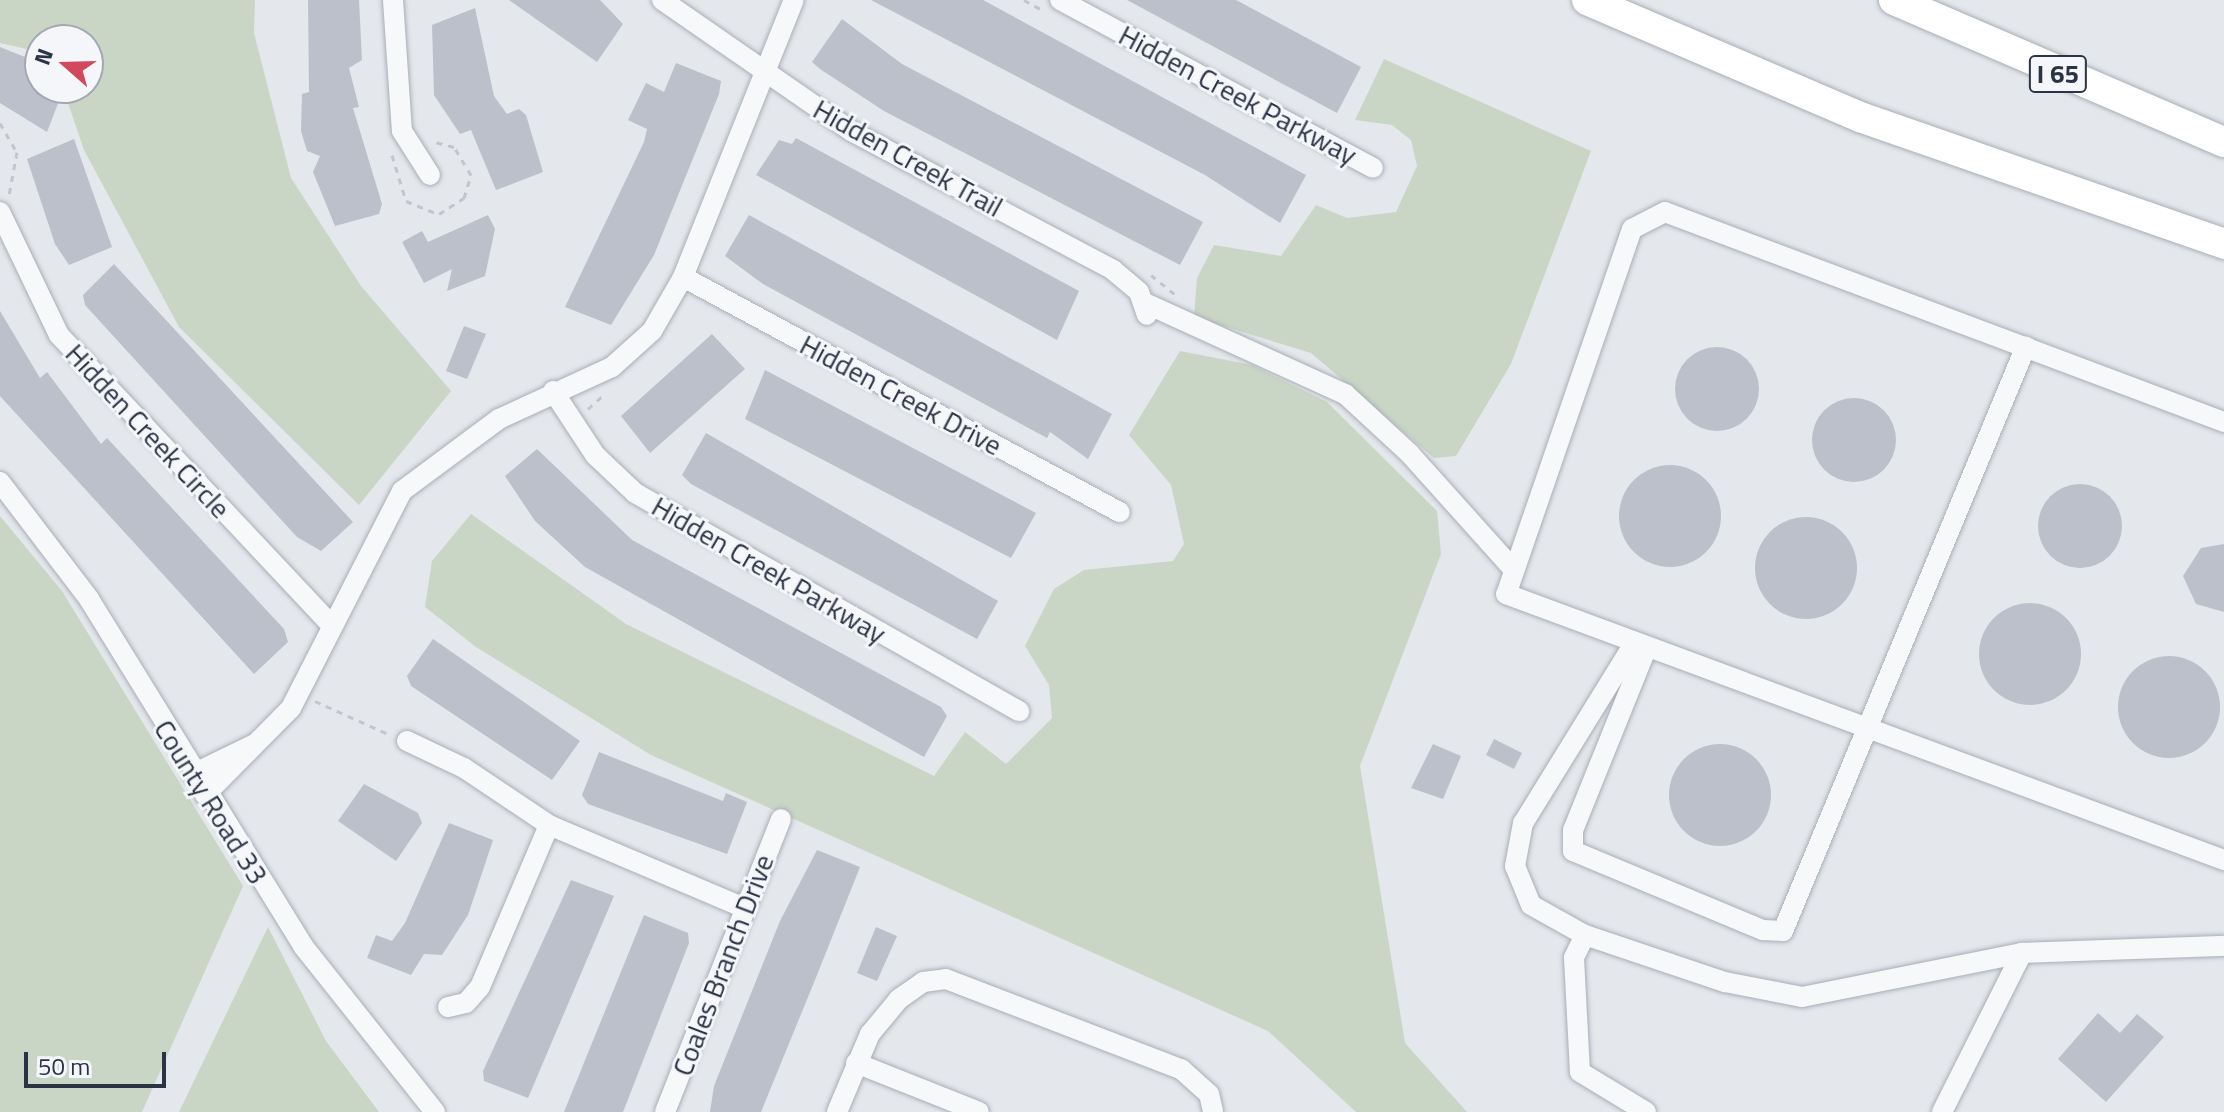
<!DOCTYPE html>
<html>
<head>
<meta charset="utf-8">
<style>
  body { margin:0 }
  #map { position:relative; width:2224px; height:1112px; overflow:hidden; background:#e4e7ec; font-family:"Titillium Web",sans-serif }
  div>[style] { position:absolute }
  .green>* { inset:0; background:#c9d6c5 }
  .building>* { inset:0; background:#bbc0ca }
  .round { border-radius:50% }
  .path>* { height:3px; margin-top:-1.5px; transform-origin:0; background:repeating-linear-gradient(90deg,#c2c5cb 0 6px,transparent 0 12px) }
  .roads { filter:drop-shadow(0 0 2px #a9aeb7) drop-shadow(0 0 2px #a9aeb7) }
  .minor>* { height:20px; margin:-10px; padding:0 10px; transform-origin:10px; border-radius:10px; background:#f7f8fa }
  .highway>* { height:30px; margin:-15px; padding:0 15px; transform-origin:15px; border-radius:15px; background:#fff }
  span { translate:-50% -50%; white-space:nowrap; text-align:center; line-height:1.15; -webkit-text-stroke:6px #f4f6f9; paint-order:stroke }
  .shield-label span { padding:2px 6px; background:#f4f6f9; border:2px solid; border-radius:6px; -webkit-text-stroke-width:0 }
  .shield-label { font-size:26px; color:#2b3445; font-weight:700 }
  .street-label { font-size:28px; color:#2b3445 }
  .north { position:absolute; left:24px; top:24px; width:80px; height:80px; box-sizing:border-box; background:#f4f6f9; border:2px solid #a4a8b1; border-radius:50%; rotate:290deg; font-size:22px; font-weight:700; line-height:32px; text-align:center; color:#2b3445 }
  .north::after { content:''; display:block; margin:auto; width:28px; height:36px; background:#d1495b; clip-path:polygon(50% 0,100% 100%,50% 72%,0 100%) }
  .scale { position:absolute; left:24px; top:1052px; width:142px; height:36px; box-sizing:border-box; border:4px solid #2b3445; border-top:0; padding-left:10px; font-size:24px; line-height:28px; white-space:nowrap; color:#2b3445; -webkit-text-stroke:6px #f4f6f9; paint-order:stroke }
</style>
</head>
<body>
<div id="map">
  <div class="green">
    <i style="clip-path:polygon(0 0,255px 0,254px 33px,291px 178px,361px 286px,451px 391px,359px 505px,179px 327px,84px 150px,63px 88px,88px 88px,88px 40px,40px 40px,40px 52px,0 43px)"></i>
    <i style="clip-path:polygon(1384px 59px,1591px 151px,1511px 364px,1456px 456px,1434px 458px,1311px 353px,1194px 317px,1197px 278px,1214px 245px,1281px 256px,1316px 205px,1347px 218px,1396px 212px,1417px 166px,1411px 140px,1392px 125px,1355px 120px)"></i>
    <i style="clip-path:polygon(1180px 351px,1252px 365px,1327px 402px,1437px 511px,1441px 554px,1360px 766px,1405px 1043px,1467px 1112px,1356px 1112px,1268px 1031px,651px 755px,476px 647px,425px 607px,432px 561px,471px 514px,626px 624px,934px 776px,965px 732px,1006px 764px,1052px 718px,1049px 685px,1025px 646px,1054px 589px,1084px 570px,1173px 561px,1184px 544px,1171px 485px,1129px 435px)"></i>
    <i style="clip-path:polygon(0 516px,62px 591px,243px 886px,142px 1112px,0 1112px)"></i>
    <i style="clip-path:polygon(268px 927px,326px 1041px,379px 1112px,179px 1112px)"></i>
  </div>
  <div class="building">
    <i style="clip-path:polygon(308px 0,359px 0,362px 60px,349px 68px,359px 107px,353px 108px,382px 204px,379px 214px,335px 226px,313px 172px,320px 156px,307px 151px,301px 131px,302px 94px,309px 92px)"></i>
    <i style="clip-path:polygon(509px 0,600px 0,623px 24px,597px 62px)"></i>
    <i style="clip-path:polygon(871px 0,983px 0,1306px 175px,1280px 223px,1205px 175px)"></i>
    <i style="clip-path:polygon(1127px 0,1236px 0,1361px 67px,1337px 113px)"></i>
    <i style="clip-path:polygon(475px 8px,494px 96px,507px 114px,519px 109px,526px 115px,543px 172px,496px 190px,471px 130px,460px 134px,434px 95px,432px 25px)"></i>
    <i style="clip-path:polygon(842px 19px,902px 64px,1203px 222px,1180px 265px,884px 111px,820px 69px,812px 62px)"></i>
    <i style="clip-path:polygon(0 47px,40px 63px,40px 88px,64px 88px,47px 132px,0 103px)"></i>
    <i style="clip-path:polygon(676px 63px,721px 81px,719px 94px,654px 255px,611px 325px,565px 307px,644px 142px,647px 129px,628px 120px,646px 83px,664px 92px)"></i>
    <i style="clip-path:polygon(796px 138px,1079px 291px,1057px 340px,756px 175px,779px 140px,792px 144px)"></i>
    <i style="clip-path:polygon(74px 139px,112px 247px,69px 265px,55px 244px,27px 159px)"></i>
    <i style="clip-path:polygon(488px 215px,495px 229px,485px 276px,447px 291px,452px 269px,424px 283px,402px 242px,422px 231px,428px 242px)"></i>
    <i style="clip-path:polygon(749px 215px,1112px 414px,1088px 459px,1050px 432px,1047px 438px,763px 284px,725px 256px)"></i>
    <i style="clip-path:polygon(114px 264px,353px 522px,321px 551px,297px 537px,85px 305px,83px 295px)"></i>
    <i style="clip-path:polygon(0 311px,40px 378px,47px 372px,101px 444px,107px 438px,284px 629px,288px 642px,254px 674px,0 396px)"></i>
    <i style="clip-path:polygon(464px 326px,486px 334px,467px 379px,446px 371px)"></i>
    <i style="clip-path:polygon(712px 334px,745px 369px,650px 453px,621px 416px)"></i>
    <i class="round" style="left:1675px;top:347px;width:84px;height:84px"></i>
    <i style="clip-path:polygon(765px 370px,1036px 513px,1011px 558px,745px 419px)"></i>
    <i class="round" style="left:1812px;top:398px;width:84px;height:84px"></i>
    <i style="clip-path:polygon(706px 433px,998px 601px,977px 639px,691px 484px,682px 475px)"></i>
    <i style="clip-path:polygon(537px 449px,632px 540px,941px 707px,947px 716px,924px 757px,585px 567px,535px 521px,505px 476px)"></i>
    <i class="round" style="left:1619px;top:465px;width:102px;height:102px"></i>
    <i class="round" style="left:2038px;top:484px;width:84px;height:84px"></i>
    <i class="round" style="left:1755px;top:517px;width:102px;height:102px"></i>
    <i style="clip-path:polygon(2224px 544px,2224px 612px,2196px 604px,2183px 576px,2201px 548px)"></i>
    <i class="round" style="left:1979px;top:603px;width:102px;height:102px"></i>
    <i style="clip-path:polygon(433px 639px,580px 741px,552px 780px,411px 686px,407px 676px)"></i>
    <i class="round" style="left:2118px;top:656px;width:102px;height:102px"></i>
    <i style="clip-path:polygon(1494px 739px,1522px 753px,1514px 769px,1486px 755px)"></i>
    <i style="clip-path:polygon(1433px 744px,1461px 756px,1443px 799px,1411px 788px)"></i>
    <i class="round" style="left:1669px;top:744px;width:102px;height:102px"></i>
    <i style="clip-path:polygon(599px 752px,723px 801px,726px 793px,747px 802px,727px 854px,588px 804px,582px 795px)"></i>
    <i style="clip-path:polygon(364px 784px,418px 813px,422px 823px,396px 861px,338px 821px)"></i>
    <i style="clip-path:polygon(449px 823px,493px 840px,468px 915px,442px 955px,424px 954px,411px 975px,367px 958px,376px 935px,392px 941px,405px 923px)"></i>
    <i style="clip-path:polygon(817px 850px,860px 867px,817px 975px,761px 1112px,710px 1112px,714px 1086px,780px 921px)"></i>
    <i style="clip-path:polygon(571px 880px,614px 896px,528px 1098px,484px 1081px,483px 1071px)"></i>
    <i style="clip-path:polygon(644px 915px,688px 933px,689px 943px,623px 1112px,564px 1112px)"></i>
    <i style="clip-path:polygon(876px 927px,897px 936px,877px 981px,857px 973px)"></i>
    <i style="clip-path:polygon(2098px 1013px,2120px 1033px,2137px 1014px,2164px 1037px,2106px 1102px,2058px 1059px)"></i>
  </div>
  <div class="path">
    <i style="left:1024px;top:0;width:23px;rotate:29deg"></i>
    <i style="left:0;top:123px;width:34px;rotate:60deg"></i>
    <i style="left:17px;top:152px;width:44px;rotate:100.5deg"></i>
    <i style="left:392px;top:155px;width:48px;rotate:73.1deg"></i>
    <i style="left:406px;top:201px;width:35px;rotate:22deg"></i>
    <i style="left:439px;top:214px;width:30px;rotate:-33deg"></i>
    <i style="left:464px;top:198px;width:24px;rotate:-73deg"></i>
    <i style="left:471px;top:175px;width:33px;rotate:-121deg"></i>
    <i style="left:454px;top:147px;width:23px;rotate:-165deg"></i>
    <i style="left:1151px;top:275px;width:32px;rotate:39deg"></i>
    <i style="left:588px;top:409px;width:24px;rotate:-42deg"></i>
    <i style="left:315px;top:701px;width:80px;rotate:24.3deg"></i>
  </div>
  <div class="roads">
    <div class="minor">
      <i style="left:393px;top:0;width:131px;rotate:86.1deg"></i>
      <i style="left:402px;top:131px;width:52px;rotate:57.5deg"></i>
      <i style="left:662px;top:0;width:230px;rotate:34.7deg"></i>
      <i style="left:851px;top:131px;width:297px;rotate:27.9deg"></i>
      <i style="left:1113px;top:270px;width:34px;rotate:40deg"></i>
      <i style="left:1139px;top:292px;width:24px;rotate:71deg"></i>
      <i style="left:1060px;top:0;width:355px;rotate:28.2deg"></i>
      <i style="left:0;top:212px;width:136px;rotate:64.4deg"></i>
      <i style="left:59px;top:335px;width:399px;rotate:46.8deg"></i>
      <i style="left:683px;top:277px;width:496px;rotate:28.3deg"></i>
      <i style="left:1145px;top:303px;width:220px;rotate:24.5deg"></i>
      <i style="left:1345px;top:394px;width:88px;rotate:42.7deg"></i>
      <i style="left:1410px;top:454px;width:156px;rotate:48.1deg"></i>
      <i style="left:553px;top:391px;width:77px;rotate:56.7deg"></i>
      <i style="left:595px;top:455px;width:55px;rotate:43.5deg"></i>
      <i style="left:635px;top:493px;width:442px;rotate:29.6deg"></i>
      <i style="left:2224px;top:422px;width:597px;rotate:-159.41deg"></i>
      <i style="left:1665px;top:212px;width:37px;rotate:153deg"></i>
      <i style="left:1632px;top:229px;width:386px;rotate:109deg"></i>
      <i style="left:1506px;top:594px;width:766px;rotate:20.33deg"></i>
      <i style="left:0;top:482px;width:147px;rotate:52.7deg"></i>
      <i style="left:89px;top:599px;width:408px;rotate:58.3deg"></i>
      <i style="left:303px;top:946px;width:212px;rotate:51.5deg"></i>
      <i style="left:1635px;top:642px;width:213px;rotate:121.7deg"></i>
      <i style="left:1523px;top:823px;width:44px;rotate:100.5deg"></i>
      <i style="left:1515px;top:866px;width:42px;rotate:67.7deg"></i>
      <i style="left:1531px;top:905px;width:62px;rotate:29.1deg"></i>
      <i style="left:1585px;top:935px;width:148px;rotate:18.6deg"></i>
      <i style="left:1725px;top:982px;width:78px;rotate:11deg"></i>
      <i style="left:1802px;top:997px;width:224px;rotate:-11.3deg"></i>
      <i style="left:2022px;top:953px;width:202px;rotate:-2deg"></i>
      <i style="left:1647px;top:647px;width:197px;rotate:112deg"></i>
      <i style="left:1573px;top:830px;width:21px;rotate:90deg"></i>
      <i style="left:1573px;top:851px;width:206px;rotate:22.6deg"></i>
      <i style="left:1763px;top:930px;width:20px;rotate:3deg"></i>
      <i style="left:1783px;top:931px;width:633px;rotate:-67.44deg"></i>
      <i style="left:407px;top:741px;width:63px;rotate:25.3deg"></i>
      <i style="left:464px;top:768px;width:102px;rotate:33.8deg"></i>
      <i style="left:549px;top:825px;width:213px;rotate:23deg"></i>
      <i style="left:193px;top:774px;width:67px;rotate:-25.8deg"></i>
      <i style="left:205px;top:795px;width:122px;rotate:-45.3deg"></i>
      <i style="left:291px;top:708px;width:244px;rotate:-62.9deg"></i>
      <i style="left:402px;top:491px;width:121px;rotate:-36.6deg"></i>
      <i style="left:499px;top:419px;width:124px;rotate:-24.7deg"></i>
      <i style="left:612px;top:367px;width:54px;rotate:-42deg"></i>
      <i style="left:652px;top:331px;width:62px;rotate:-60.1deg"></i>
      <i style="left:683px;top:277px;width:298px;rotate:-68.2deg"></i>
      <i style="left:1585px;top:935px;width:25px;rotate:116deg"></i>
      <i style="left:1574px;top:958px;width:114px;rotate:87deg"></i>
      <i style="left:1580px;top:1072px;width:77px;rotate:31.2deg"></i>
      <i style="left:448px;top:1007px;width:18px;rotate:-13deg"></i>
      <i style="left:466px;top:1003px;width:21px;rotate:-49deg"></i>
      <i style="left:480px;top:987px;width:176px;rotate:-66.9deg"></i>
      <i style="left:856px;top:1063px;width:132px;rotate:21.7deg"></i>
      <i style="left:665px;top:1112px;width:315px;rotate:-68.4deg"></i>
      <i style="left:837px;top:1112px;width:85px;rotate:-67.1deg"></i>
      <i style="left:870px;top:1034px;width:45px;rotate:-50.4deg"></i>
      <i style="left:899px;top:999px;width:29px;rotate:-35deg"></i>
      <i style="left:923px;top:982px;width:23px;rotate:-7deg"></i>
      <i style="left:946px;top:979px;width:252px;rotate:21deg"></i>
      <i style="left:1181px;top:1069px;width:38px;rotate:42deg"></i>
      <i style="left:1209px;top:1094px;width:18px;rotate:77deg"></i>
      <i style="left:1942px;top:1112px;width:178px;rotate:-63.3deg"></i>
    </div>
    <div class="highway">
      <i style="left:1587px;top:0;width:297px;rotate:23.2deg"></i>
      <i style="left:1860px;top:117px;width:386px;rotate:19.2deg"></i>
      <i style="left:1894px;top:0;width:359px;rotate:23.3deg"></i>
    </div>
  </div>
  <div class="shield-label">
    <span style="left:2058px;top:74px">I 65</span>
  </div>
  <div class="street-label">
    <span style="left:1238px;top:95px;rotate:28deg">Hidden Creek Parkway</span>
    <span style="left:908px;top:158px;rotate:29deg">Hidden Creek Trail</span>
    <span style="left:901px;top:395px;rotate:28deg">Hidden Creek Drive</span>
    <span style="left:148px;top:431px;rotate:47deg">Hidden Creek Circle</span>
    <span style="left:769px;top:570px;rotate:30deg">Hidden Creek Parkway</span>
    <span style="left:211px;top:802px;rotate:58deg">County Road 33</span>
    <span style="left:723px;top:965px;rotate:-69deg">Coales Branch Drive</span>
  </div>
  <div class="north">N</div>
  <div class="scale">50 m</div>
</div>
</body>
</html>
